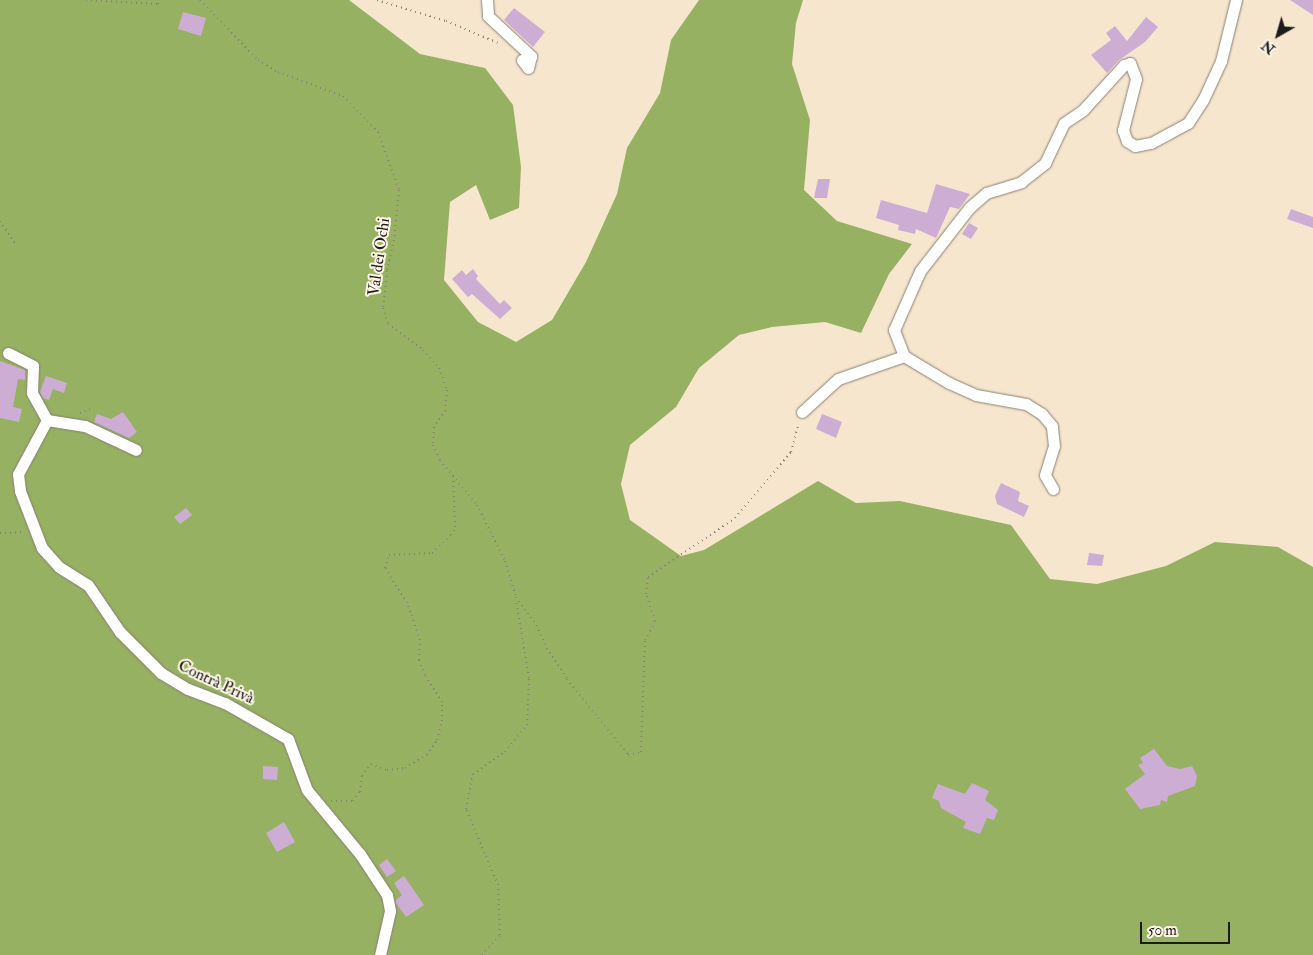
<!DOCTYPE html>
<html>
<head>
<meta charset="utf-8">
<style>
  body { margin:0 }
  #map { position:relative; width:1313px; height:955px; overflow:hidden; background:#f7e6ce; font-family:"IM FELL Double Pica",serif }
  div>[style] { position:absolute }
  .forest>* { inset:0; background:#97b162 }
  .building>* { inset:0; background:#ceadd5 }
  .path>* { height:2px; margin-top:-1px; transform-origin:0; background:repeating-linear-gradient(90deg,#8a8175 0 1px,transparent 0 5px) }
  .roads { filter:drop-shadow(0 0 1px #8a8175) drop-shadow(0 0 1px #8a8175) }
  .street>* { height:11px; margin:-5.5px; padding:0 5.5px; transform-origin:5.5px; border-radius:5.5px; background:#fff }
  span { translate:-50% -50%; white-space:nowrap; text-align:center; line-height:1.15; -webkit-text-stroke:4px #fcf5e5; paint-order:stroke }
  .street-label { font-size:16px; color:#1c1c1c }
  .north { position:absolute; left:1253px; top:10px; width:50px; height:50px; -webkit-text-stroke:4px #fcf5e5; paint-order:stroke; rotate:218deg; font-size:14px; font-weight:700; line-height:20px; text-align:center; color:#1c1c1c }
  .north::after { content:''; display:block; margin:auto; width:18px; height:22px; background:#1c1c1c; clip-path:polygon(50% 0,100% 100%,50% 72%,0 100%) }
  .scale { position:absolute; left:1140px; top:922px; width:90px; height:22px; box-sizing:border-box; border:2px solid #1c1c1c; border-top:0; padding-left:6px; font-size:15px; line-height:18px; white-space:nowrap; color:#1c1c1c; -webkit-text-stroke:4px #fcf5e5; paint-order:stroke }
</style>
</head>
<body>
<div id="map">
  <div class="forest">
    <i style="clip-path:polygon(0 0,349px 0,420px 54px,485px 68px,513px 105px,521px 167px,519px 208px,490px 220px,476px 185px,450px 202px,444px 280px,478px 322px,516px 342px,552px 320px,586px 262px,617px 194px,627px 148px,660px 93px,671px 40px,699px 0,803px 0,796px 23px,792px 64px,810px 120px,804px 190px,837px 221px,912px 244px,889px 274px,861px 333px,825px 322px,772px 327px,739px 335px,699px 368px,676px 407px,630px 445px,621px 484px,630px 520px,681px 556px,704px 550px,818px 481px,856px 503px,900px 501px,1011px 525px,1050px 579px,1097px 584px,1166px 566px,1215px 542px,1278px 547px,1313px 567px,1313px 955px,0 955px)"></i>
  </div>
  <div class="building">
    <i style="clip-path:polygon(1290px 0,1313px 0,1313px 15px)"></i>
    <i style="clip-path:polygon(514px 8px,545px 32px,533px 47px,504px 20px)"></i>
    <i style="clip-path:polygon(183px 12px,206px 18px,201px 36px,178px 29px)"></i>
    <i style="clip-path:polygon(1146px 17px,1158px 27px,1145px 42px,1119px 60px,1107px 73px,1091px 55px,1111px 40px,1106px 33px,1115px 26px,1127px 41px)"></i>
    <i style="clip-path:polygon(818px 179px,830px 179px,827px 198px,814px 198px)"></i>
    <i style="clip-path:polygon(936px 184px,970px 194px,959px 209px,950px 207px,936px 238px,916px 229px,915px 234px,898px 230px,899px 225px,876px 218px,881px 200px,927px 213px)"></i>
    <i style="clip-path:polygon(1291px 209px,1313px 217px,1313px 228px,1287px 219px)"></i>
    <i style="clip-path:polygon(969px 223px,978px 228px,971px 239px,962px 234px)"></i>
    <i style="clip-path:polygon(473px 269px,478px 276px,476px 279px,500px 304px,504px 300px,512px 308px,500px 319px,472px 294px,468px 297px,452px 279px,462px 270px,466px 275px)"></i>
    <i style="clip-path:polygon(0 361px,25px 370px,25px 380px,18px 379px,13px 407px,22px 409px,19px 422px,0 418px)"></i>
    <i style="clip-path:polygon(46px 376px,67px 383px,64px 393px,53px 389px,49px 400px,43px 398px,40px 392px)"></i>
    <i style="clip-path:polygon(123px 412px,137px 432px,129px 438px,94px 422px,97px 414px,111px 419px)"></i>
    <i style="clip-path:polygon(822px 414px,842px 422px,836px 438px,816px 429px)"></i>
    <i style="clip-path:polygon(1001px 483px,1020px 492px,1018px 501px,1029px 506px,1024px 517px,997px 504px,995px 496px)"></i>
    <i style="clip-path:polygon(186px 508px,192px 515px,180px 524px,174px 517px)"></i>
    <i style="clip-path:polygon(1089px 553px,1104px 555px,1102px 566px,1087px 565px)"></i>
    <i style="clip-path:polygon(1154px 749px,1167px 766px,1180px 769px,1192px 766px,1197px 776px,1195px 786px,1168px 796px,1167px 802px,1161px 800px,1160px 805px,1140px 809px,1125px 789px,1145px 774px,1138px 765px,1143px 763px,1140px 758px)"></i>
    <i style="clip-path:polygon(263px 766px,278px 767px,277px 780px,263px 779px)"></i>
    <i style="clip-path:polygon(972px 783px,989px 791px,985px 800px,998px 810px,994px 820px,987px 818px,980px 834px,963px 828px,966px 822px,941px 808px,939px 801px,932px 798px,938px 784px,965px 794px)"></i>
    <i style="clip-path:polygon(284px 822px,295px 842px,277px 852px,266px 833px)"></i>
    <i style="clip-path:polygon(387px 859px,396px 871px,387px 877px,379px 865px)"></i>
    <i style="clip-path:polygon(404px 876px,424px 905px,406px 917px,396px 903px,396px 900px,402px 895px,394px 883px)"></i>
  </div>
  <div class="path">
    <i style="left:86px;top:0;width:72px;rotate:3.2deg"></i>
    <i style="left:158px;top:4px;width:4px;rotate:-76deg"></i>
    <i style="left:200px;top:0;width:83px;rotate:46deg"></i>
    <i style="left:258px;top:60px;width:23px;rotate:31deg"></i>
    <i style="left:278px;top:72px;width:69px;rotate:20.3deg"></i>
    <i style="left:343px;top:96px;width:50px;rotate:45.8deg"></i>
    <i style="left:378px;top:132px;width:62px;rotate:70.1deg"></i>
    <i style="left:399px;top:190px;width:50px;rotate:95.7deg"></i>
    <i style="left:394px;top:240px;width:32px;rotate:103deg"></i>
    <i style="left:387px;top:271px;width:37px;rotate:96deg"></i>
    <i style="left:383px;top:308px;width:17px;rotate:73deg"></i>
    <i style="left:388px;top:324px;width:44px;rotate:36.6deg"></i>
    <i style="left:423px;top:350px;width:24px;rotate:48deg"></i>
    <i style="left:439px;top:368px;width:23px;rotate:70deg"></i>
    <i style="left:447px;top:390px;width:20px;rotate:96deg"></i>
    <i style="left:445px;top:410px;width:20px;rotate:123deg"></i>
    <i style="left:434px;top:427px;width:18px;rotate:93deg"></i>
    <i style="left:433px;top:445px;width:17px;rotate:65deg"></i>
    <i style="left:440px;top:460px;width:58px;rotate:50.6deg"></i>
    <i style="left:477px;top:505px;width:63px;rotate:63.4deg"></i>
    <i style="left:505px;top:561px;width:38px;rotate:73deg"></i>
    <i style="left:516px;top:597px;width:30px;rotate:53deg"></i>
    <i style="left:534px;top:621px;width:30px;rotate:64deg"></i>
    <i style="left:547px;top:648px;width:37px;rotate:57deg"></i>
    <i style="left:567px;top:679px;width:97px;rotate:51.2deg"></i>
    <i style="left:628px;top:755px;width:13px;rotate:-13deg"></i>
    <i style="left:641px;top:752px;width:112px;rotate:-88deg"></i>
    <i style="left:645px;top:640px;width:21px;rotate:-62deg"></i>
    <i style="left:655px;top:621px;width:28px;rotate:-108deg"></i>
    <i style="left:646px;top:594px;width:17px;rotate:-83deg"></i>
    <i style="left:648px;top:577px;width:105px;rotate:-34.1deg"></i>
    <i style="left:735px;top:518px;width:87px;rotate:-49.7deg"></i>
    <i style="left:791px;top:452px;width:30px;rotate:-75deg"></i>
    <i style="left:377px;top:0;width:72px;rotate:16.9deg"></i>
    <i style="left:446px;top:21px;width:56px;rotate:22.9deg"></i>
    <i style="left:0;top:221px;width:27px;rotate:56deg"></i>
    <i style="left:80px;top:413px;width:12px;rotate:-20deg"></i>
    <i style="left:0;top:533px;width:23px;rotate:-2deg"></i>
    <i style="left:331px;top:801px;width:22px"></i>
    <i style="left:353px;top:801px;width:11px;rotate:-52deg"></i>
    <i style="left:360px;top:792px;width:16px;rotate:-83deg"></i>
    <i style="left:362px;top:776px;width:15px;rotate:-53deg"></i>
    <i style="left:371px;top:764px;width:17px;rotate:21deg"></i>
    <i style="left:387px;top:770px;width:18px;rotate:-6deg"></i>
    <i style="left:405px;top:768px;width:26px;rotate:-31deg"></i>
    <i style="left:427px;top:755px;width:18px;rotate:-56deg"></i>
    <i style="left:437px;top:740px;width:20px;rotate:-75deg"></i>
    <i style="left:442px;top:721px;width:19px;rotate:-90deg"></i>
    <i style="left:442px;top:702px;width:32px;rotate:-122deg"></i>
    <i style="left:425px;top:675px;width:16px;rotate:-112deg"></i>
    <i style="left:419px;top:660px;width:20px;rotate:-87deg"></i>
    <i style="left:420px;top:640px;width:39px;rotate:-109deg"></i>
    <i style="left:407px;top:603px;width:41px;rotate:-122.2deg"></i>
    <i style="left:385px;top:568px;width:14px;rotate:-73deg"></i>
    <i style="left:389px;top:555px;width:43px;rotate:-2.7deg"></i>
    <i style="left:432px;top:553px;width:26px;rotate:-43deg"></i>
    <i style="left:451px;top:535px;width:9px;rotate:-63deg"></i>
    <i style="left:455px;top:527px;width:51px;rotate:-92.2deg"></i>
    <i style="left:482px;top:955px;width:27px;rotate:-48deg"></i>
    <i style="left:500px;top:935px;width:50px;rotate:-92.3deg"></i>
    <i style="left:498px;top:885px;width:82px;rotate:-112.8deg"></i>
    <i style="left:466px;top:809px;width:36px;rotate:-79deg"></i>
    <i style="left:473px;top:774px;width:39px;rotate:-35deg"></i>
    <i style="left:505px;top:752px;width:35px;rotate:-51deg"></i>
    <i style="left:527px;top:725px;width:47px;rotate:-87.6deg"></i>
    <i style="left:529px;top:678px;width:79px;rotate:-99.5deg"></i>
  </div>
  <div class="roads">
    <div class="street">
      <i style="left:487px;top:0;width:16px;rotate:86deg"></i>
      <i style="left:488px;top:16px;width:59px;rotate:42.9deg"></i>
      <i style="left:531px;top:56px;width:12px;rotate:104deg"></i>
      <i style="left:528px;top:68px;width:10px;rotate:-127deg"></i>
      <i style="left:8px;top:353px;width:28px;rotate:27deg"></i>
      <i style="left:33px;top:366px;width:27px;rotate:92deg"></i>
      <i style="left:32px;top:393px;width:31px;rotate:61deg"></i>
      <i style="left:802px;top:412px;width:49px;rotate:-42.5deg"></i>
      <i style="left:838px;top:379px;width:70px;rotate:-19.2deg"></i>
      <i style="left:47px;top:420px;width:61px;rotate:118.2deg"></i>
      <i style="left:18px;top:474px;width:17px;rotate:83deg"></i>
      <i style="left:20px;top:491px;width:61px;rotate:68.9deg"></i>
      <i style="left:42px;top:548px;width:25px;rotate:48deg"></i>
      <i style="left:59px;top:567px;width:34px;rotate:32deg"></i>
      <i style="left:88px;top:585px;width:57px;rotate:55.8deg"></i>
      <i style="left:120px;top:632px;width:58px;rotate:45deg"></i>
      <i style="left:161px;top:673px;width:31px;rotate:31deg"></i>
      <i style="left:188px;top:689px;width:40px;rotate:21deg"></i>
      <i style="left:225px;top:703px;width:73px;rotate:29.7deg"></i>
      <i style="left:288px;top:739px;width:54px;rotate:69.6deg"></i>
      <i style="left:307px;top:790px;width:83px;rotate:50.4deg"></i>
      <i style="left:360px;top:854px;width:49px;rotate:56.6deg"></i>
      <i style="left:387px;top:895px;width:16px;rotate:79deg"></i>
      <i style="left:390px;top:911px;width:45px;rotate:102.8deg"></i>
      <i style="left:47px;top:420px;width:38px;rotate:9deg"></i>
      <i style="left:85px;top:426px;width:56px;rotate:25.2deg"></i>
      <i style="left:1053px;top:489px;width:16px;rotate:-120deg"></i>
      <i style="left:1045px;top:475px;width:30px;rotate:-73deg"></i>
      <i style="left:1054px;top:446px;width:20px;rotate:-96deg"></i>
      <i style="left:1052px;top:426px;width:16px;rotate:-130deg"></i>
      <i style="left:1042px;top:414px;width:19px;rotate:-148deg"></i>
      <i style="left:1026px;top:404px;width:51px;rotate:-169.8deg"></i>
      <i style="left:976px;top:395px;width:30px;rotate:-156deg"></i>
      <i style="left:949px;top:383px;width:52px;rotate:-149deg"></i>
      <i style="left:904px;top:356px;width:28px;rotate:-111deg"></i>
      <i style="left:894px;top:330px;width:64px;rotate:-66.2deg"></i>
      <i style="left:920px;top:271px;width:80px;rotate:-52.1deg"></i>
      <i style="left:969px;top:208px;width:23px;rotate:-41deg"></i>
      <i style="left:986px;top:193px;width:37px;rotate:-17deg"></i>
      <i style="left:1021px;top:182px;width:31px;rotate:-38deg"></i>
      <i style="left:1045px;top:163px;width:44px;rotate:-64.6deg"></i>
      <i style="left:1064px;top:123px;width:23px;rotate:-34deg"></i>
      <i style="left:1083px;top:110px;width:61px;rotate:-47.7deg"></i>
      <i style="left:1124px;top:65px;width:6px;rotate:-18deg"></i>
      <i style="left:1130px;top:63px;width:17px;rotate:69deg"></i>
      <i style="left:1136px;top:79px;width:53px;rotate:104.3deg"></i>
      <i style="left:1123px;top:130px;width:12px;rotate:70deg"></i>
      <i style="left:1127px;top:141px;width:9px;rotate:32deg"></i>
      <i style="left:1135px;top:146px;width:16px;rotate:-11deg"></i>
      <i style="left:1151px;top:143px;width:42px;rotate:-28.4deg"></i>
      <i style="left:1188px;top:123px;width:27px;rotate:-57deg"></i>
      <i style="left:1203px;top:100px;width:43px;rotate:-65.2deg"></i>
      <i style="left:1221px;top:61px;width:63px;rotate:-76.2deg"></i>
    </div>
  </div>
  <div class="street-label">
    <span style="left:379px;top:257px;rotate:-82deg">Val dei Ochi</span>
    <span style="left:216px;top:682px;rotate:25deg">Contrà Privà</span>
  </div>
  <div class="north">N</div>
  <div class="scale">50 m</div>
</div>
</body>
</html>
